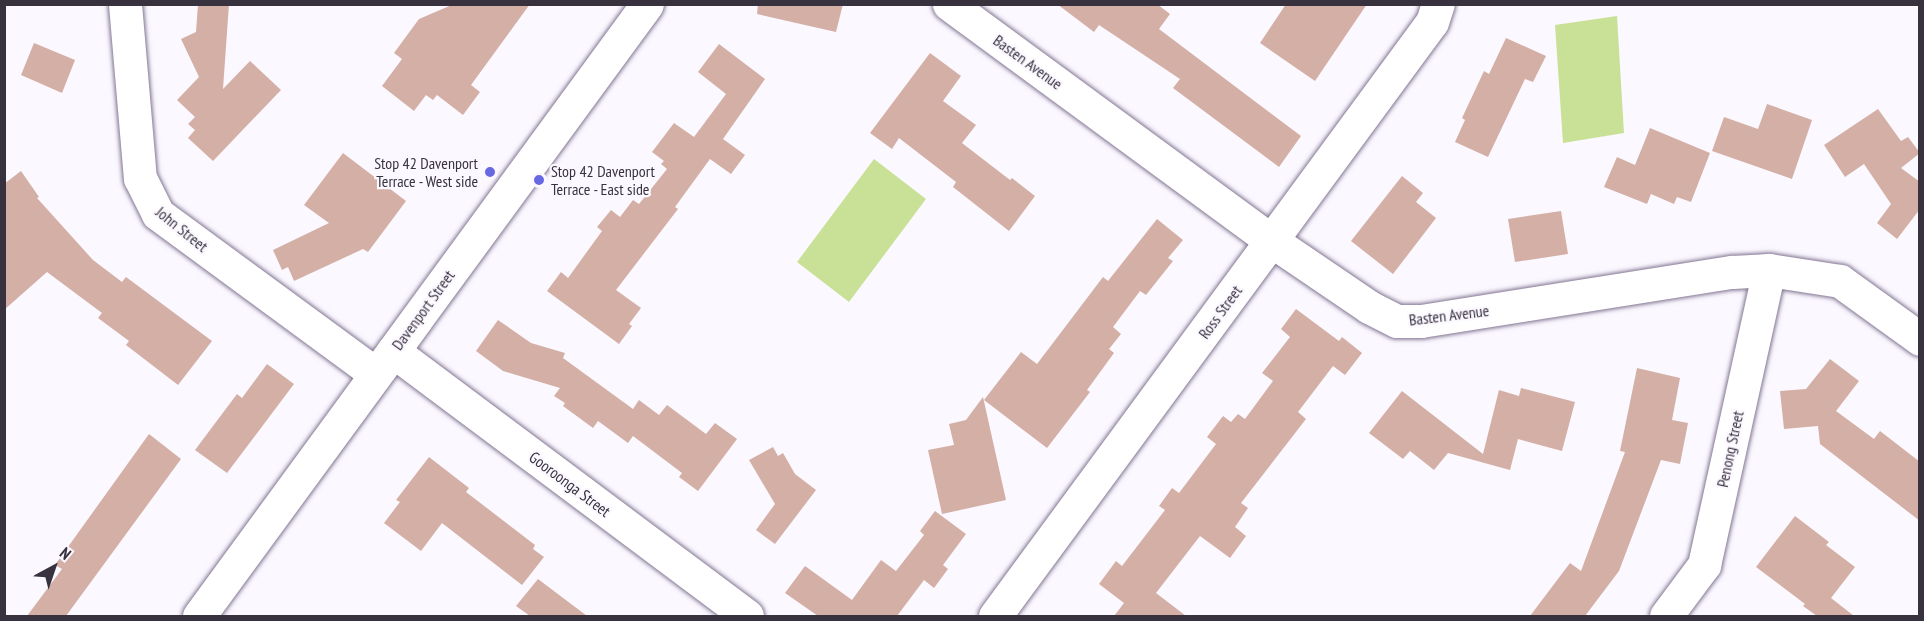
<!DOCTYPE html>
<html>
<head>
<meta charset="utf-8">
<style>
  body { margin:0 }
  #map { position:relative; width:1924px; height:621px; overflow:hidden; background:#fbf8ff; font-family:"PT Sans Narrow",sans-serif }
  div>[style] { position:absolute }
  .green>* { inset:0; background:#c9e196 }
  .building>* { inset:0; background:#d4afa5 }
  .roads { filter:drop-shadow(0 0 2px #837693) drop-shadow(0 0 2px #837693) }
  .minor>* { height:33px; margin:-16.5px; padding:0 16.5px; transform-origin:16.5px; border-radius:16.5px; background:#fff }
  .dots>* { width:16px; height:16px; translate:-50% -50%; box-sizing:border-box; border:3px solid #fbf8ff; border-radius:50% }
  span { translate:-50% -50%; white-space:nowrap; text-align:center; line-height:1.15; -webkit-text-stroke:4.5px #fbf8ff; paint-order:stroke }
  .street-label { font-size:16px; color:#38323f }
  .poi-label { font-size:16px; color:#38323f }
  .right { translate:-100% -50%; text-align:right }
  .left { translate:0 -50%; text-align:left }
  .frame { position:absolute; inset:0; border:6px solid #38323f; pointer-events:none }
  .north { position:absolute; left:24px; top:537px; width:60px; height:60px; -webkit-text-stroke:4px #fbf8ff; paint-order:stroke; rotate:40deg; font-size:16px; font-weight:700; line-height:24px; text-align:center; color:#38323f }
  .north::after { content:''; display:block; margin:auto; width:21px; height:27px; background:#38323f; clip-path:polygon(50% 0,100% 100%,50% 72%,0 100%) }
</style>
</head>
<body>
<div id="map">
  <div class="green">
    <i style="clip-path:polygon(1617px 16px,1624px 133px,1563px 143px,1555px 25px)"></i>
    <i style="clip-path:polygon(874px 159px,926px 199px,849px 302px,797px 262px)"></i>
  </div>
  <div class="building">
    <i style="clip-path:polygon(198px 4px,229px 4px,223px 89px,250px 61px,281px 90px,213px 161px,188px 138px,195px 130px,188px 124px,195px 117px,177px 100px,199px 77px,181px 39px,196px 32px)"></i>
    <i style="clip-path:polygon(454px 4px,530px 4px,471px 85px,480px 92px,463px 115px,437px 95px,433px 100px,426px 95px,414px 111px,382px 86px,402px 59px,394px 53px,419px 19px)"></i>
    <i style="clip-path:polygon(758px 4px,843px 4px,836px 32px,757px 14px)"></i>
    <i style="clip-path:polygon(1057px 4px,1157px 4px,1170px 14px,1159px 29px,1301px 136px,1279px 167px,1173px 88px,1180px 79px,1099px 25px,1094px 32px)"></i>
    <i style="clip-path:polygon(1286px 4px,1367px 4px,1315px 81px,1260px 43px)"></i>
    <i style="clip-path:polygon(1506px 38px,1546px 56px,1533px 82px,1525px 79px,1488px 157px,1455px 142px,1465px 120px,1462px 118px,1484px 71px,1489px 74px)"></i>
    <i style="clip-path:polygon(34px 43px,75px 60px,62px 93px,21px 75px)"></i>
    <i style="clip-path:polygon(719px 44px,765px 79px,723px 139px,745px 155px,731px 174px,710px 159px,675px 207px,678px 209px,616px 290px,641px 308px,629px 324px,632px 326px,619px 344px,547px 291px,561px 272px,568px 278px,602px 231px,597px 227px,611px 210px,620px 217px,633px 200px,639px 204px,667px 169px,661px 164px,664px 161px,652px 152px,674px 123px,694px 137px,726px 94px,698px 72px)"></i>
    <i style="clip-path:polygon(930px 53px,961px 76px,943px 101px,976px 125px,962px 143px,1010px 180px,1012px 178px,1035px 196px,1009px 231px,953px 187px,956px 182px,899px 138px,892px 149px,870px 133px)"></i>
    <i style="clip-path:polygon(1767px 104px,1812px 120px,1792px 179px,1712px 151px,1724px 117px,1758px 129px)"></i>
    <i style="clip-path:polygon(1878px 109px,1901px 141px,1908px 137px,1920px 153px,1901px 168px,1920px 182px,1920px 209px,1897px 239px,1877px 223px,1891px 204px,1864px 164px,1845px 177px,1824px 145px)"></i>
    <i style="clip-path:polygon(1650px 128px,1710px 153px,1691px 202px,1677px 197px,1674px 204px,1651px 194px,1647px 204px,1604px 187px,1617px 157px,1635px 165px)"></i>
    <i style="clip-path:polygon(343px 153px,406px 201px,368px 252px,363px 249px,294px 281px,288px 267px,282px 270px,273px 250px,329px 223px,304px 205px)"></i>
    <i style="clip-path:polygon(21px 171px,39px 197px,37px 198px,93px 260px,122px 282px,126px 277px,212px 341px,178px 385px,126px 345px,129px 341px,98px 318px,102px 313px,47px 272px,4px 310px,4px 184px)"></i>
    <i style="clip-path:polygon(1402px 176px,1423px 193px,1416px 202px,1436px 218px,1393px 274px,1351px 241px)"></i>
    <i style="clip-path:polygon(1561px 211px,1568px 254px,1515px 262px,1508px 219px)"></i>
    <i style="clip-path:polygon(1157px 219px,1183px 240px,1168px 258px,1173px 261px,1146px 295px,1140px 291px,1113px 327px,1121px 334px,1109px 349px,1114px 353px,1087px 390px,1090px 392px,1047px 448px,984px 400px,1021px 352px,1037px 364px,1103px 277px,1108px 281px)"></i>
    <i style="clip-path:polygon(1296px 309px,1339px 341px,1342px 337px,1362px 353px,1345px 375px,1333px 366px,1298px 412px,1306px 419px,1241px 503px,1248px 508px,1235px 527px,1246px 536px,1230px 558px,1200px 536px,1156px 593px,1186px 616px,1114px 616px,1124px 603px,1099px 584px,1116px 561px,1122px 566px,1165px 510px,1159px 506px,1172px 488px,1179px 493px,1216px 444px,1207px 437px,1223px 416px,1231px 422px,1238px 414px,1245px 419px,1273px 381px,1262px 373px,1290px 337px,1281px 329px)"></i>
    <i style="clip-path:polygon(498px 320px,531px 343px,565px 353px,563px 358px,633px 409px,639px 400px,659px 415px,667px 405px,706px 434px,715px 423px,737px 439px,698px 491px,679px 477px,682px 473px,633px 436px,628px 443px,598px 421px,593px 428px,563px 406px,565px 403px,554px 396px,560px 388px,503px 371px,476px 351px)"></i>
    <i style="clip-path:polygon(1830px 359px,1859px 381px,1836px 411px,1874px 439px,1880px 431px,1920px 462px,1920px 521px,1820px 444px,1818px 426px,1784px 429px,1780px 391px,1806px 389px)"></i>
    <i style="clip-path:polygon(267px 364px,294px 384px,227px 473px,195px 450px,237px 394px,242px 398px)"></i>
    <i style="clip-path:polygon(1637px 368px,1680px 378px,1672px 420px,1688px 423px,1680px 464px,1661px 460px,1619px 571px,1585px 616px,1530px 616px,1570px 563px,1581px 571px,1625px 452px,1620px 451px)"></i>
    <i style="clip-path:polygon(1521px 388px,1575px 402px,1562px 451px,1518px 439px,1510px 470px,1448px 453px,1434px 470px,1410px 451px,1403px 459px,1369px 433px,1402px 391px,1483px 454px,1499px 390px,1519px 396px)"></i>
    <i style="clip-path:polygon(983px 397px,1006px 500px,942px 514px,928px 450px,954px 445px,949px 424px,966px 420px)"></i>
    <i style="clip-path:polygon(149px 434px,181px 459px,66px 616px,27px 616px,62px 569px,55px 565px)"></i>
    <i style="clip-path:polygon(773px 447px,778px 456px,783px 453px,795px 474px,816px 490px,775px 544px,756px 530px,775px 504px,749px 460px)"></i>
    <i style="clip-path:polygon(429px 457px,469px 488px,466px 492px,535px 545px,533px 549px,544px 557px,522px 585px,442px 523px,421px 551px,384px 523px,400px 502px,396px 500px)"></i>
    <i style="clip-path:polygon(935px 511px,966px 534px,943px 565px,948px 569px,934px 588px,924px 580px,897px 616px,818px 616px,785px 593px,805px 566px,852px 600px,881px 560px,896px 571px,924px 535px,920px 531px)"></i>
    <i style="clip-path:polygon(1795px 516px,1829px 542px,1826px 545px,1855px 567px,1831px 598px,1854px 616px,1817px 616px,1803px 606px,1805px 604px,1756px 567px)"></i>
    <i style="clip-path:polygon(538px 579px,587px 616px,530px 616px,516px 606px)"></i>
  </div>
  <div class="roads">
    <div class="minor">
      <i style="left:125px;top:4px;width:175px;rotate:85.1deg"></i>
      <i style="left:140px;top:178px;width:40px;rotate:63.4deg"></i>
      <i style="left:158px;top:214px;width:270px;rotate:36.3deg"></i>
      <i style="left:949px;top:4px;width:401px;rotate:36.3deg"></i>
      <i style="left:1272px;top:241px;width:117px;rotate:34.2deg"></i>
      <i style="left:1369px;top:307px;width:31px;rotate:27deg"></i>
      <i style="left:1397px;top:321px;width:24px"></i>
      <i style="left:1421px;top:321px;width:315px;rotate:-9deg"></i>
      <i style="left:1732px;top:272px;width:37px;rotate:-3deg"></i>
      <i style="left:1769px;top:270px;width:72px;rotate:8.8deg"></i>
      <i style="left:1840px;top:281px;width:99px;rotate:35.9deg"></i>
      <i style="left:393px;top:351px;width:442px;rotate:36.8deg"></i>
      <i style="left:199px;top:616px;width:758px;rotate:-53.79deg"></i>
      <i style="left:995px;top:616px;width:737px;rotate:-53.66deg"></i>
      <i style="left:1432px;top:22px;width:19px;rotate:-72deg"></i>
      <i style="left:1666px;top:616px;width:64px;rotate:-53.3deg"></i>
      <i style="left:1704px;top:565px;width:302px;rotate:-77.6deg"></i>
    </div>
  </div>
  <div class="dots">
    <i style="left:490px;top:172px;background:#6769e2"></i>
    <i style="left:539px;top:180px;background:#6769e2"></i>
  </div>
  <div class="street-label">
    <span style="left:1028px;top:62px;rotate:36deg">Basten Avenue</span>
    <span style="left:182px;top:229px;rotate:39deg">John Street</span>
    <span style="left:423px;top:310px;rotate:-54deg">Davenport Street</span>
    <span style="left:1220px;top:312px;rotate:-54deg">Ross Street</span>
    <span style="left:1449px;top:315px;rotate:-7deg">Basten Avenue</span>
    <span style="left:1730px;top:449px;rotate:-78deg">Penong Street</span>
    <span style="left:570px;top:484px;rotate:37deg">Gooroonga Street</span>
  </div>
  <div class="poi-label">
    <span class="right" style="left:478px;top:172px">Stop 42 Davenport<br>Terrace - West side</span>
    <span class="left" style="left:551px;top:180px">Stop 42 Davenport<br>Terrace - East side</span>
  </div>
  <div class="frame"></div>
  <div class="north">N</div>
</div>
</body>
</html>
